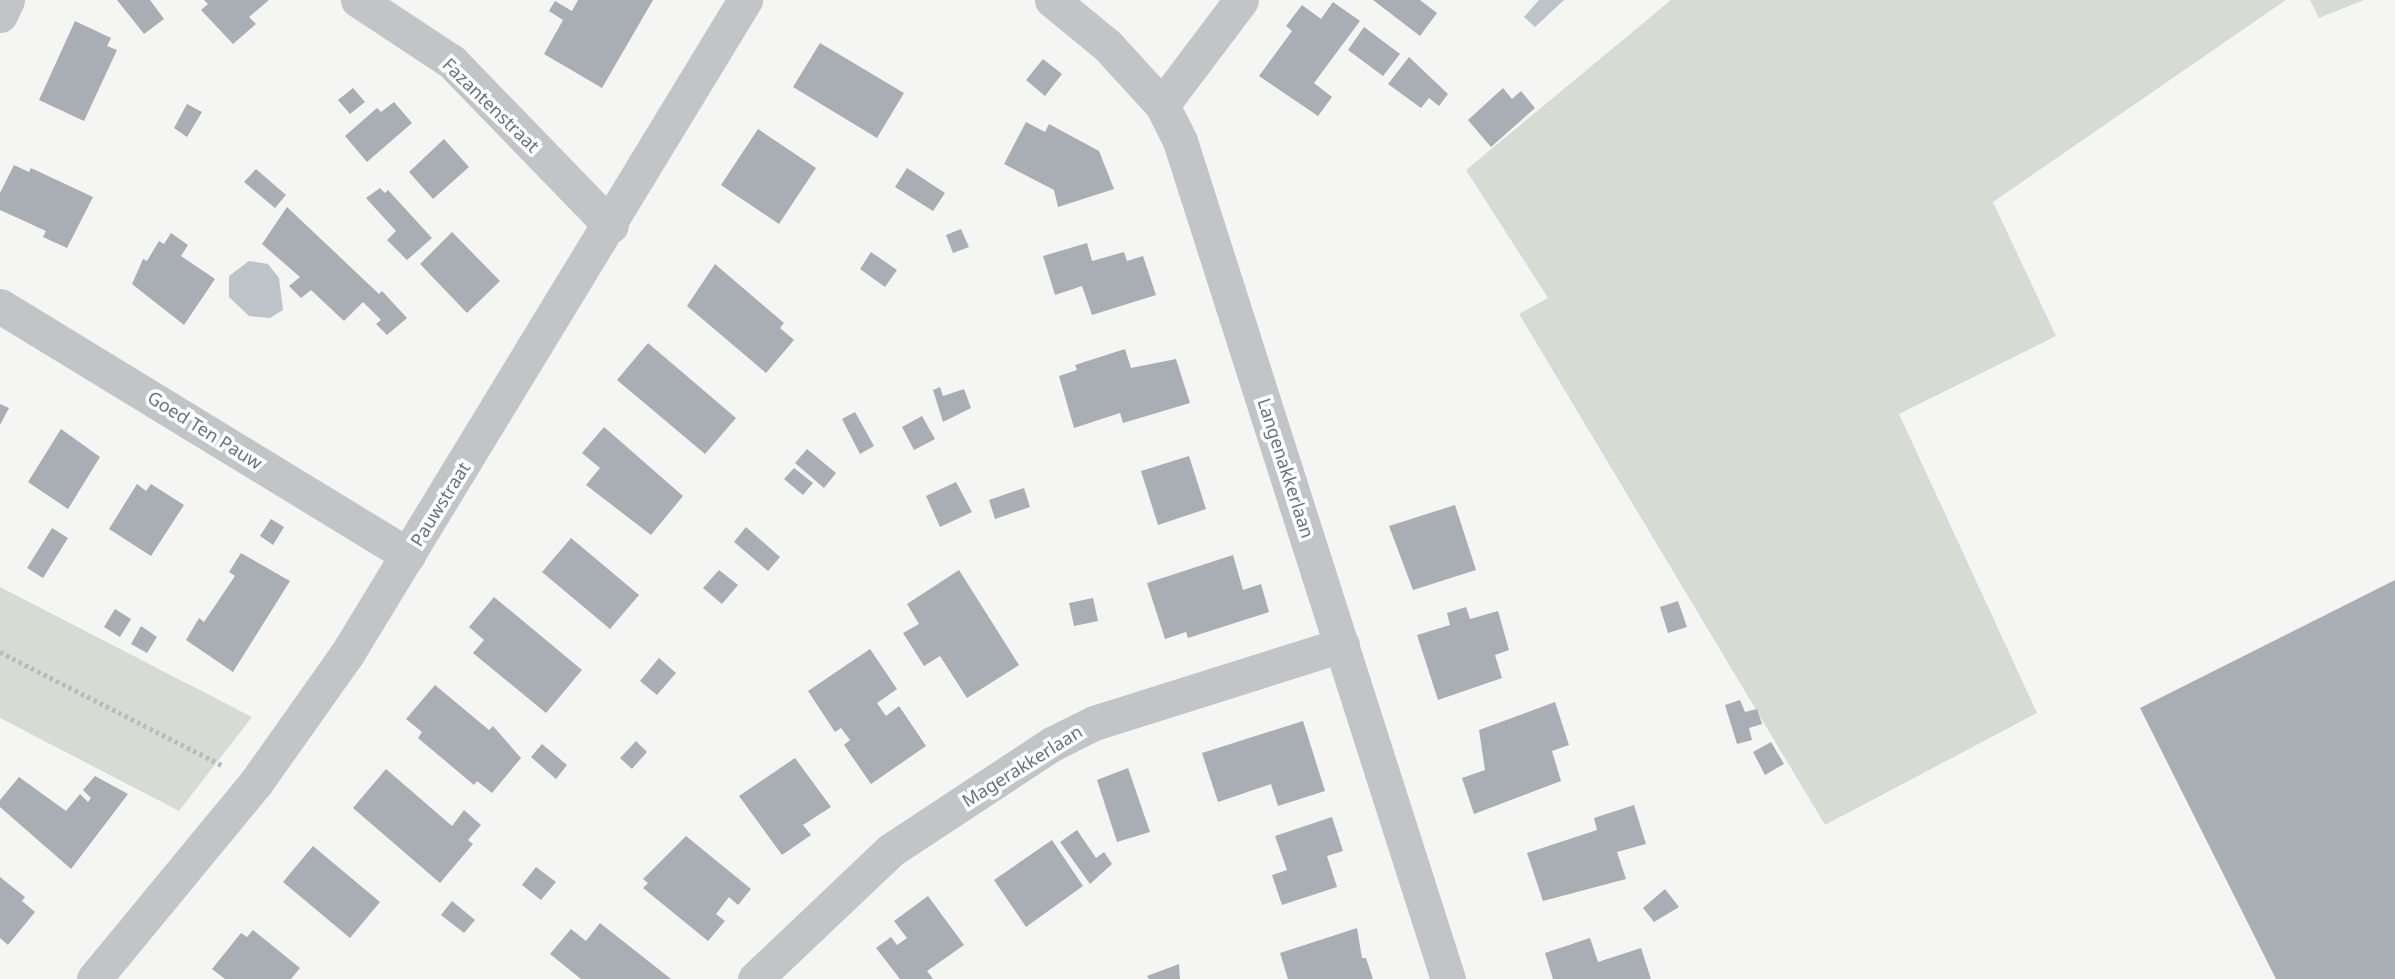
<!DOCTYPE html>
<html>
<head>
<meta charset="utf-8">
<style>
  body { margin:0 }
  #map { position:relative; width:2395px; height:979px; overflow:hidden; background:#f5f6f3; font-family:"Noto Sans",sans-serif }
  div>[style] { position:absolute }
  .green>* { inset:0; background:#d6dcd4 }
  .water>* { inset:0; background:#bcc3c9 }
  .building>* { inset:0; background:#a8aeb4 }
  .path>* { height:4.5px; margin-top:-2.25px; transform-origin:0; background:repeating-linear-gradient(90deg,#b9bbbe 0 3.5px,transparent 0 7px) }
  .street>* { height:35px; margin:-17.5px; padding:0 17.5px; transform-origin:17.5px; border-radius:17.5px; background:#c2c4c7 }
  span { translate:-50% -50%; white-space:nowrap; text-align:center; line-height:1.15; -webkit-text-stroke:7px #fff; paint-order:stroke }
  .street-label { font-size:18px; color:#687380 }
</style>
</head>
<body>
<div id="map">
  <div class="green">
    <i style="clip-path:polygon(1671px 0,2286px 0,1993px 202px,2056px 336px,1899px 414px,2037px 713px,1825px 825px,1519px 314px,1548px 298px,1466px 170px)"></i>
    <i style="clip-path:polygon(2310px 0,2364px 0,2319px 18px)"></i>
    <i style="clip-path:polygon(0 587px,252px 717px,179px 811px,0 718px)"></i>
  </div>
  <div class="water">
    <i style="clip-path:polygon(1539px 0,1564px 0,1535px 27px,1524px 17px)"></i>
    <i style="clip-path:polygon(249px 261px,268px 264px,279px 278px,283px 310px,270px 318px,249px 316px,229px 297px,229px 276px)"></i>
  </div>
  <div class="building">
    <i style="clip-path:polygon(117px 0,150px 0,164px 19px,144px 34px)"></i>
    <i style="clip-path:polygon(204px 0,269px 0,249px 17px,256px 24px,233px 44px,201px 10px,208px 4px)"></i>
    <i style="clip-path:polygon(578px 0,653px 0,602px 88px,544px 54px,563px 20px,549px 11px,555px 1px,572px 11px)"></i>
    <i style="clip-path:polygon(1373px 0,1420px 0,1437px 13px,1420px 36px)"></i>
    <i style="clip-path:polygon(1333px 2px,1360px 21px,1314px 83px,1332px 97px,1318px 116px,1259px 76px,1292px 31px,1286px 26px,1302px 5px,1321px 19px)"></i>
    <i style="clip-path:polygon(75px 21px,111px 38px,107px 46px,117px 50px,84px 121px,39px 100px)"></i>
    <i style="clip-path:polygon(1364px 27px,1400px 54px,1383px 76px,1348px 50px)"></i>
    <i style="clip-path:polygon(820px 43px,904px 93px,877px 138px,793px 87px)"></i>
    <i style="clip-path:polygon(1409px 57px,1448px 94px,1439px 106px,1429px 98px,1421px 108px,1388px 84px)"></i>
    <i style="clip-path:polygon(1043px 59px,1062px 74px,1045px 96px,1026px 80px)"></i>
    <i style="clip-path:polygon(353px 88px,365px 102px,350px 114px,338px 100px)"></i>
    <i style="clip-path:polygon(1503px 88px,1512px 99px,1521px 91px,1535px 108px,1491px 147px,1468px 120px)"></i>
    <i style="clip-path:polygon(394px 102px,412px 123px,367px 162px,345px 136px,377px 108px,381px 112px)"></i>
    <i style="clip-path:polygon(187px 104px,202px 112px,187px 137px,174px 128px)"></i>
    <i style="clip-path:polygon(1026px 122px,1045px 132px,1049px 124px,1099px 151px,1114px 189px,1058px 207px,1054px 190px,1004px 164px)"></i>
    <i style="clip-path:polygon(758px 129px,816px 168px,779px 224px,721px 185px)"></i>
    <i style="clip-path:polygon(444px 139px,469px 167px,433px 199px,409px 172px)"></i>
    <i style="clip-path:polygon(14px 165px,29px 172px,31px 168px,93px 197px,67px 248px,43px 237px,46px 231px,0 210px,0 193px)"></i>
    <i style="clip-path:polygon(907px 168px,945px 193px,933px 211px,895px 187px)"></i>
    <i style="clip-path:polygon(256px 169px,286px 195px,275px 208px,244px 182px)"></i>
    <i style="clip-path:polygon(380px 188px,385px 193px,388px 190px,432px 238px,407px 260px,387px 240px,396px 231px,366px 198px)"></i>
    <i style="clip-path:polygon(287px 207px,379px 294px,382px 291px,407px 318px,387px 335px,376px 324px,381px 320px,363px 302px,344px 321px,311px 290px,301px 298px,289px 286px,300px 277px,262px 244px)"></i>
    <i style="clip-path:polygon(961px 229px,969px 247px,953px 253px,946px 235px)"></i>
    <i style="clip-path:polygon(452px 232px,500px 281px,467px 313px,420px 264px)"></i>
    <i style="clip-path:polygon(171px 233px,188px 245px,181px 256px,215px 279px,184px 325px,132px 284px,143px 259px,147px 261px,159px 241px,164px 244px)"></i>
    <i style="clip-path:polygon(1087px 243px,1092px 261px,1124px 252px,1127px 261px,1143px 256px,1156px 295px,1092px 315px,1082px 286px,1055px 295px,1043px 256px)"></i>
    <i style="clip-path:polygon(871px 252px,897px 270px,885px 287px,860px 269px)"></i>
    <i style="clip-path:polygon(715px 264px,784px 323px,780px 328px,794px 340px,766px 373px,687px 306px)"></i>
    <i style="clip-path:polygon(648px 343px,736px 418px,705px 454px,617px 380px)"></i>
    <i style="clip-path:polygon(1125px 349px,1131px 368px,1176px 359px,1190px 403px,1123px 423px,1120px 413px,1074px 428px,1059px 376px,1077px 370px,1075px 365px)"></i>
    <i style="clip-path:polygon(940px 387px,943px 396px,964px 389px,971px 408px,943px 422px,933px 390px)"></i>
    <i style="clip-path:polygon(0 404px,9px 408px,0 425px)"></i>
    <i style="clip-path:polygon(855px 412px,874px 446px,860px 454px,842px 419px)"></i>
    <i style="clip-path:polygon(922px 416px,935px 439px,914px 450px,902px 427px)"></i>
    <i style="clip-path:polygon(604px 427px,683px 496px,651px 535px,586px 485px,600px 468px,582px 453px)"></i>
    <i style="clip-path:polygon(61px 429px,100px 457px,68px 509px,28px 482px)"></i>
    <i style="clip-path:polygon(807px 449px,836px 473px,824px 488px,795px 463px)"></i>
    <i style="clip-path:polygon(1189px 456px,1206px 509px,1158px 525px,1141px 471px)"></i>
    <i style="clip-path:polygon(794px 468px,813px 483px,803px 495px,784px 479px)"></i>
    <i style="clip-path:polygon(956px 482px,972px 512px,940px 527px,926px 496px)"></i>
    <i style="clip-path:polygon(137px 484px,146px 491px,151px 484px,184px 505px,151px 556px,109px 529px)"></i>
    <i style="clip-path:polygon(1024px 488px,1030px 507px,995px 519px,989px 500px)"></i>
    <i style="clip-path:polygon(1455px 505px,1476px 570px,1413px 590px,1389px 526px)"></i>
    <i style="clip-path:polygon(271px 519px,284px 527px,273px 545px,260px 536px)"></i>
    <i style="clip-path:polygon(746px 527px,780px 557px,768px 571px,734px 542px)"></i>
    <i style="clip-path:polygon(52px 528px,68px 538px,43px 578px,27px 568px)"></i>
    <i style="clip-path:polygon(571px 538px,639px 595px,610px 629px,542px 572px)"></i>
    <i style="clip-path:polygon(241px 553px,290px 581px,233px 672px,186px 640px,199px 618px,204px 622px,235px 576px,229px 572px)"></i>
    <i style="clip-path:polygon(1233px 555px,1243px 590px,1261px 584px,1269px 612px,1188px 638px,1186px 632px,1165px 639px,1147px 583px)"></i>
    <i style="clip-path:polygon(719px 570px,738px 585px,722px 604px,703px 588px)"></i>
    <i style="clip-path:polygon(959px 570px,1019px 665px,967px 698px,940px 656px,924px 666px,903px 633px,919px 624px,907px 604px)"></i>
    <i style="clip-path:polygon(2395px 580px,2395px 979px,2276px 979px,2140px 708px)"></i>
    <i style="clip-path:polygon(494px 597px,582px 670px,546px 713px,473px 653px,484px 640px,469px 627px)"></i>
    <i style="clip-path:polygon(1093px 598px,1098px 621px,1074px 626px,1069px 603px)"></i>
    <i style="clip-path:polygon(1678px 601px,1687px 627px,1668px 633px,1660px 607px)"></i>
    <i style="clip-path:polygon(1466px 607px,1470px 619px,1498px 611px,1509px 650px,1495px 655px,1502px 678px,1438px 700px,1417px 635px,1450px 625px,1447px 613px)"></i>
    <i style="clip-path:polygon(115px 609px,131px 619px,120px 637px,104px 627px)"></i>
    <i style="clip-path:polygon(141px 626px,157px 637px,147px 653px,131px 644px)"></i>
    <i style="clip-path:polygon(870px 649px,897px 689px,877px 703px,886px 716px,899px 706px,926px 746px,871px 784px,844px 745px,850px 740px,841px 728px,835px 732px,808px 691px)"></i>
    <i style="clip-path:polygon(659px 658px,676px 673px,657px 695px,640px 681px)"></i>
    <i style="clip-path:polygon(435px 685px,489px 730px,493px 726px,521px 758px,492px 793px,477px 781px,474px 785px,418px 738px,422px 732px,406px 719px)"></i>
    <i style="clip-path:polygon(1740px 700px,1745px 712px,1757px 709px,1762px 724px,1749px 728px,1752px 740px,1737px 744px,1725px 705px)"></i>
    <i style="clip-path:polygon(1555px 702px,1569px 745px,1552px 751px,1561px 781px,1474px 814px,1462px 778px,1485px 770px,1479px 730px)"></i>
    <i style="clip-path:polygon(1303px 721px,1325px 791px,1278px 806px,1271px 784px,1218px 802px,1202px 753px)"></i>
    <i style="clip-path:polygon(636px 741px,647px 752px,632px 769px,620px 758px)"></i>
    <i style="clip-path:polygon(1771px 742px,1784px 764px,1765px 775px,1753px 752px)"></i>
    <i style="clip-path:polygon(542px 744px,567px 765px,556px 779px,531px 757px)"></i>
    <i style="clip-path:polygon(795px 758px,831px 807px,803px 825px,811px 835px,782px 855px,739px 796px)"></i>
    <i style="clip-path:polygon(1128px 768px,1150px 832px,1117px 842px,1097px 780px)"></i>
    <i style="clip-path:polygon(386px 769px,452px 826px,464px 810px,481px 825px,468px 840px,473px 844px,440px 883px,353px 808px)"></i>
    <i style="clip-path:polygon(95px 776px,128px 794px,71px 869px,0 807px,0 800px,19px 777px,66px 811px,80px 794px,88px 802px,91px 798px,83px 790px)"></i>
    <i style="clip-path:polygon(1634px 805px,1646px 844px,1617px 852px,1626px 879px,1543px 901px,1527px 853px,1597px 830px,1594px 818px)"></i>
    <i style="clip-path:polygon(1332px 817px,1343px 851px,1327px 856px,1337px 887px,1282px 905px,1272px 875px,1287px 870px,1275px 836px)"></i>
    <i style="clip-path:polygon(1077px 830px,1096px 858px,1104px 852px,1112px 864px,1090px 884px,1060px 842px)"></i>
    <i style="clip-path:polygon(686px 836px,751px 889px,738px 905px,729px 897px,716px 914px,725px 921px,708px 941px,643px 888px,648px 883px,643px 879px)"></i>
    <i style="clip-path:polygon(1052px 840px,1083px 886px,1026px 927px,994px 880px)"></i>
    <i style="clip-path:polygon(313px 846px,380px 902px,350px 938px,283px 882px)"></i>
    <i style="clip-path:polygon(536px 867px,556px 882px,541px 900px,522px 885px)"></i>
    <i style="clip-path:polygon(0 877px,25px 897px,22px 901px,35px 912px,8px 945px,0 938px)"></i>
    <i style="clip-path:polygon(1665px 889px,1679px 907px,1654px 922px,1643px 908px)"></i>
    <i style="clip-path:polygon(928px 896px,964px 945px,927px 971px,933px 979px,900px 979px,876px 948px,891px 937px,897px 945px,907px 938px,894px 921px)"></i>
    <i style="clip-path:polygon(452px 901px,475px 920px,464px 933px,441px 915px)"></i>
    <i style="clip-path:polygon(600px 923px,671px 979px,581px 979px,550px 954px,571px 929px,586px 941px)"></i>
    <i style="clip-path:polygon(1357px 928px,1362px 958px,1366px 958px,1373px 979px,1288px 979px,1280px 953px)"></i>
    <i style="clip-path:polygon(253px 930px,300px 968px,291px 979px,225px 979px,212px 969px,241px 933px,247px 937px)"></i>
    <i style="clip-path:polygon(1590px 938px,1598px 962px,1641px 948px,1651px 979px,1553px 979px,1545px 953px)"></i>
    <i style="clip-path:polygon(1179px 964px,1180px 979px,1149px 979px,1147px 976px)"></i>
  </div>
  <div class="path">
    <i style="left:0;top:652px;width:251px;rotate:27deg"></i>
  </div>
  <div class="street">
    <i style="left:358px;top:0;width:113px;rotate:33.4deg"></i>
    <i style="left:452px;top:62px;width:228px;rotate:45.9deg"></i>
    <i style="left:1052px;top:0;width:71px;rotate:39.3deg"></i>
    <i style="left:1107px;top:45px;width:81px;rotate:47.5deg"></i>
    <i style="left:1162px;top:105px;width:40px;rotate:63.4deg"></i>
    <i style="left:1180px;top:141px;width:880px;rotate:72.27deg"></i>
    <i style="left:0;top:15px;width:17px;rotate:-65deg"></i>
    <i style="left:1162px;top:105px;width:131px;rotate:-53deg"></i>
    <i style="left:0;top:306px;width:478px;rotate:31.4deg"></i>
    <i style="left:94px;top:979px;width:256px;rotate:-50.5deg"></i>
    <i style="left:257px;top:781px;width:156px;rotate:-54.7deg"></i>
    <i style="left:347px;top:654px;width:766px;rotate:-58.68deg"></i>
    <i style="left:755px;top:979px;width:187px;rotate:-43.5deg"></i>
    <i style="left:891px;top:850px;width:193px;rotate:-33.4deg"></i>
    <i style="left:1052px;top:744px;width:47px;rotate:-26.6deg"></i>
    <i style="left:1094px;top:723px;width:260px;rotate:-17.5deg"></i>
  </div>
  <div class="street-label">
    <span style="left:491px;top:105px;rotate:44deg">Fazantenstraat</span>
    <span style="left:205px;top:430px;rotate:32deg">Goed Ten Pauw</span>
    <span style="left:1286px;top:468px;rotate:72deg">Langenakkerlaan</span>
    <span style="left:440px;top:504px;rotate:-58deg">Pauwstraat</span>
    <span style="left:1022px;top:766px;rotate:-32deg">Magerakkerlaan</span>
  </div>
</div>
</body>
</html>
